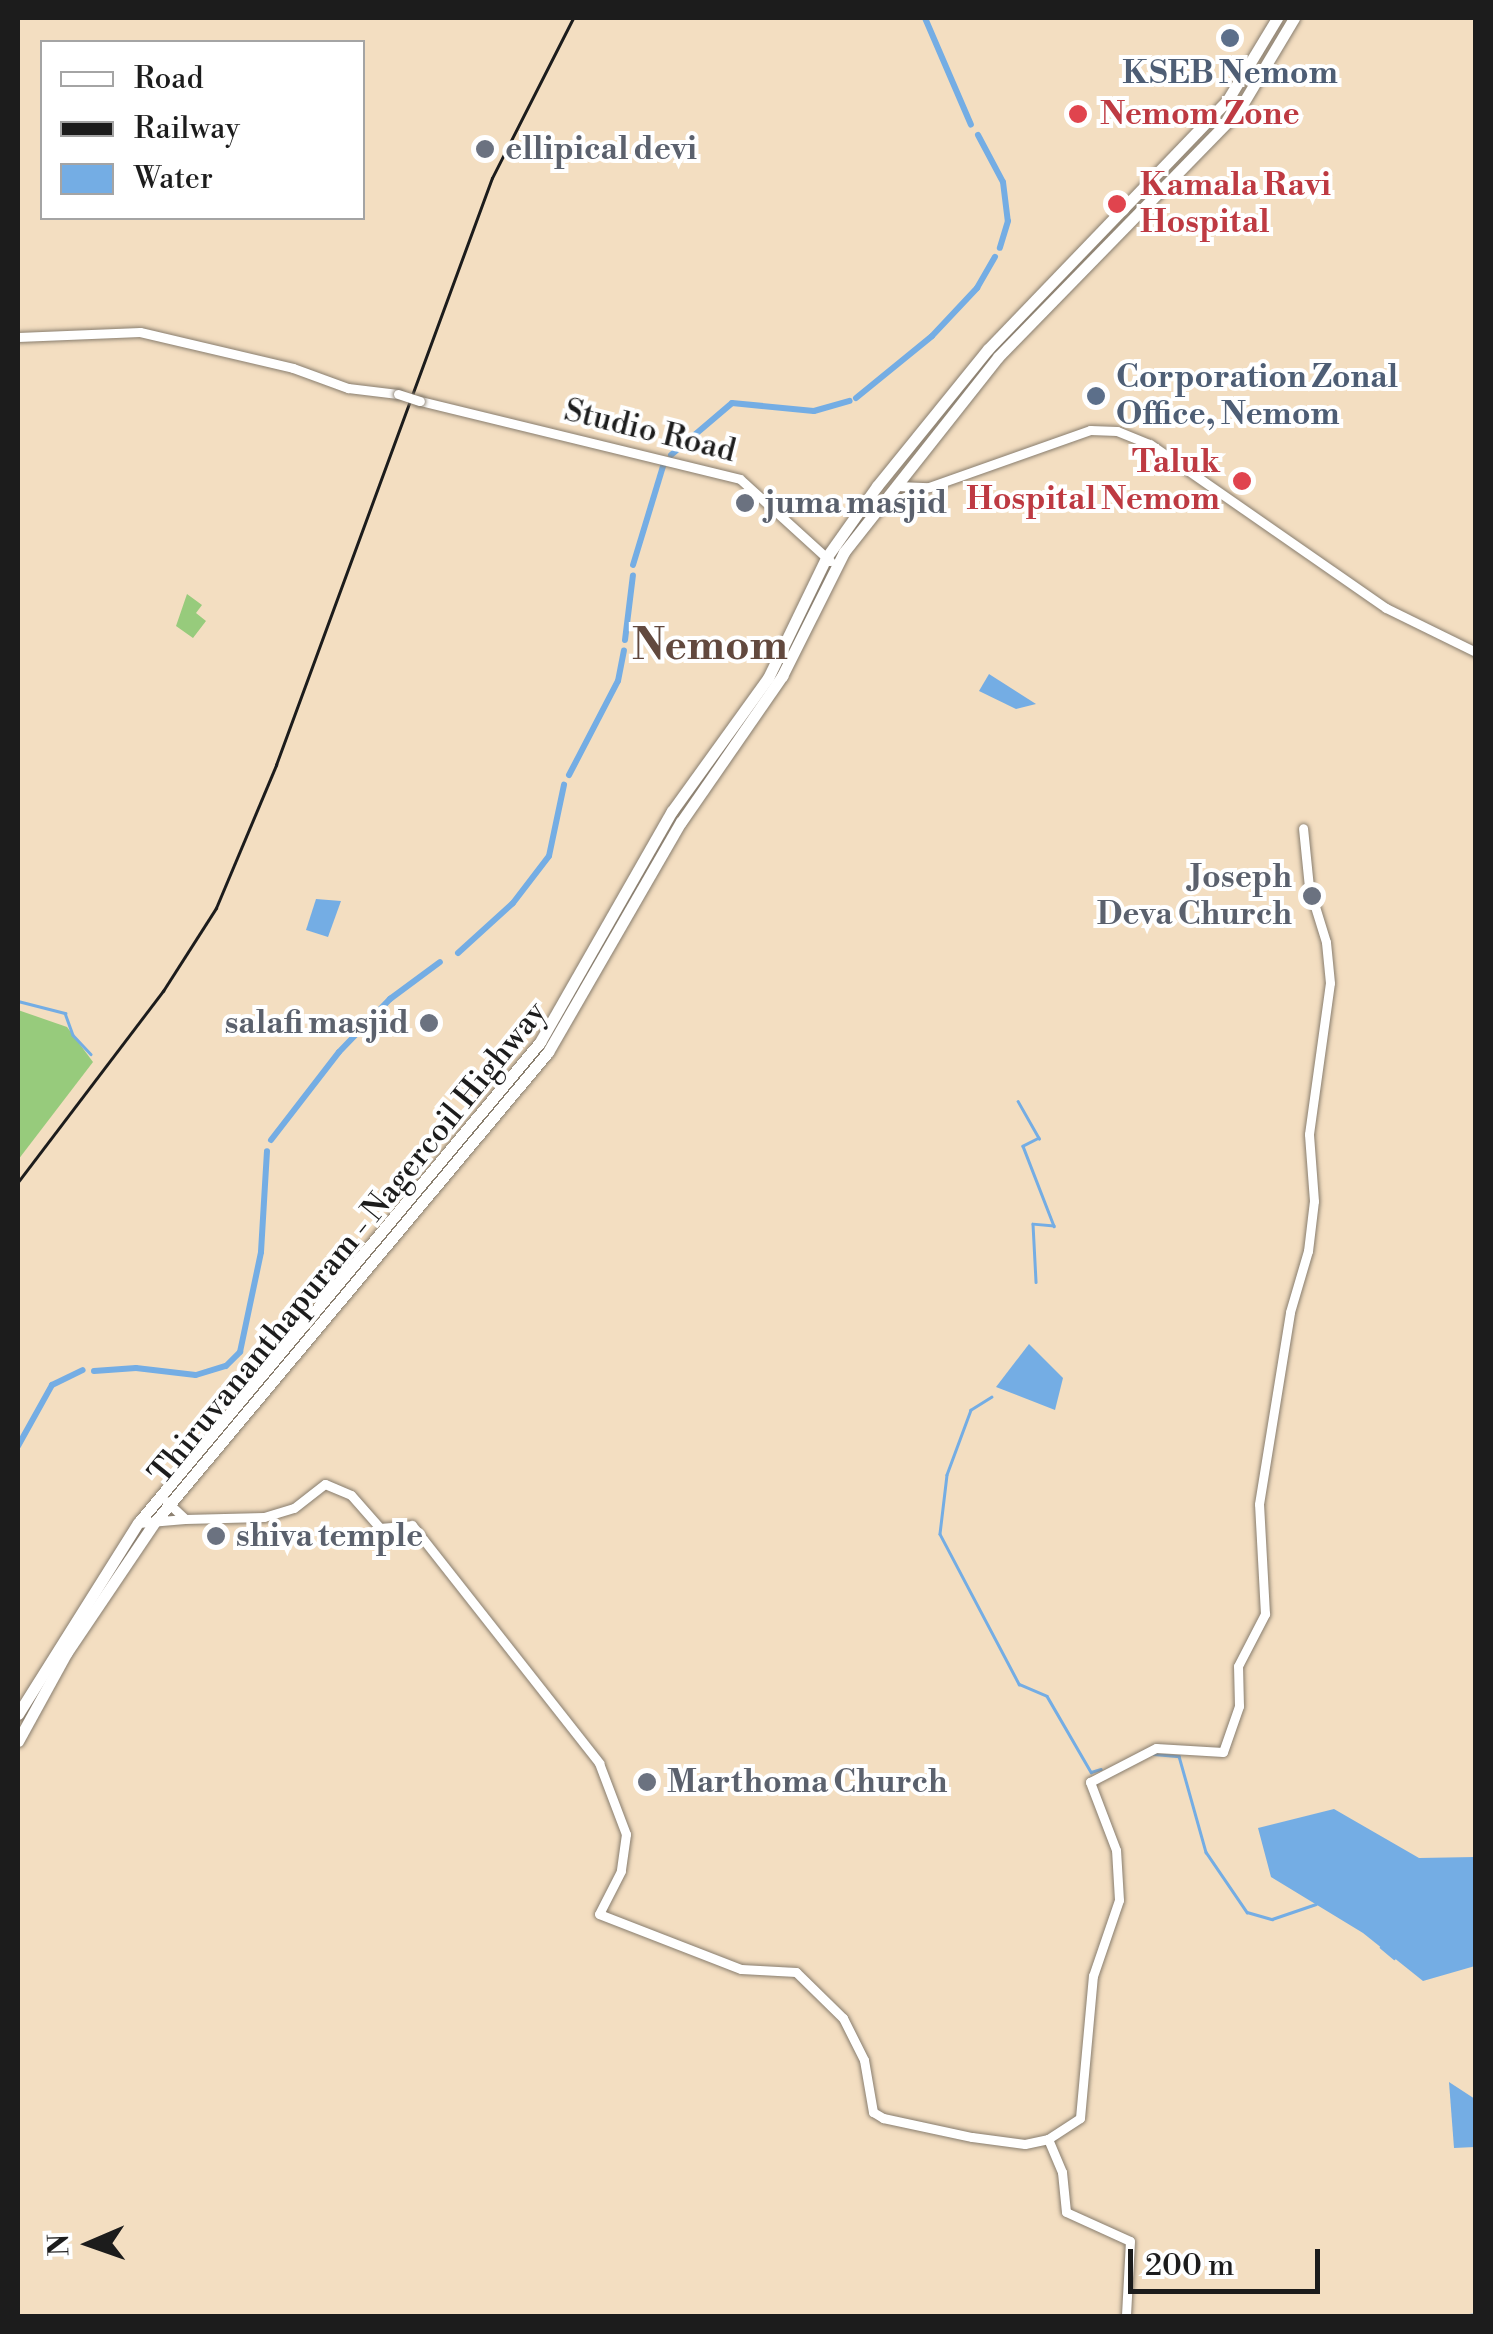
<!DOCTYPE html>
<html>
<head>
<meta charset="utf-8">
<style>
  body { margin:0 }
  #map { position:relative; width:1493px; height:2334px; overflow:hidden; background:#f3dec1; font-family:"Libre Bodoni",serif }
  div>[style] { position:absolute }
  .green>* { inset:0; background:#97cb7c }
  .water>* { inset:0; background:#74ade4 }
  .stream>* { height:2.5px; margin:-1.25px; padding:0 1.25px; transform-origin:1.25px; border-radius:1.25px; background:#74ade4 }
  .canal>* { height:6px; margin:-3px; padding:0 3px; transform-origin:3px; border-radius:3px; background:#74ade4 }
  .roads { filter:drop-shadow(0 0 2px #887d6e) drop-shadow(0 0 2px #887d6e) }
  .tertiary>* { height:9px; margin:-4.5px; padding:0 4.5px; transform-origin:4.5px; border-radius:4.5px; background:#fff }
  .primary>* { height:11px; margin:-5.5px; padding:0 5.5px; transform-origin:5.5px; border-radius:5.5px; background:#fff }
  .rail>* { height:2.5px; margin:-1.25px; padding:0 1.25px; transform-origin:1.25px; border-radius:1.25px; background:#1c1c1c }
  .bridges { filter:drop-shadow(0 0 2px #887d6e) drop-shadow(0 0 2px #887d6e) }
  .tertiary-bridge>* { height:9px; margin:-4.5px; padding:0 4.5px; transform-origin:4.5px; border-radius:4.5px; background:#fff }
  .dots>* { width:28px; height:28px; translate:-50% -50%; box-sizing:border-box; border:5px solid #fff; border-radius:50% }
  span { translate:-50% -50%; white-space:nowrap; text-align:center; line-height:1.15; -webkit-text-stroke:8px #fff; paint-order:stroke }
  .service-label { font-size:32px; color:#4e5e75; font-weight:700 }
  .left { translate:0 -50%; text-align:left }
  .health-label { font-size:32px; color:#be3a42; font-weight:700 }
  .right { translate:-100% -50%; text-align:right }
  .worship-label { font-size:32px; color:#5b616d; font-weight:700 }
  .street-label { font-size:32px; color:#1c1c1c }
  .district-label { font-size:42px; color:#62493e; font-weight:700 }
  .frame { position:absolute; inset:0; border:20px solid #1c1c1c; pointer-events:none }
  .legend { position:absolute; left:40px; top:40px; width:325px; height:180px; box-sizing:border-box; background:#fff; border:2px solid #a4a4a4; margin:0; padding:12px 18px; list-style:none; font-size:30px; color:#1c1c1c }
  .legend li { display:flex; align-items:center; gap:20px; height:50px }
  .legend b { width:50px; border:2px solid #a4a4a4 }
  .north { position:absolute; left:40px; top:2194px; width:100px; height:100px; -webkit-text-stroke:8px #fff; paint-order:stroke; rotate:268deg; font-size:28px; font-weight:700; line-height:40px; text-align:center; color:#1c1c1c }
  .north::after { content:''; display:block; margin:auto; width:35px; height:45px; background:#1c1c1c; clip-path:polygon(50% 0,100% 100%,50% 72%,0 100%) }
  .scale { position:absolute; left:1128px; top:2249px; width:192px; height:45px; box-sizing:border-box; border:5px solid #1c1c1c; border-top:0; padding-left:12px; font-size:30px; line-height:35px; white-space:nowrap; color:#1c1c1c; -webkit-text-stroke:8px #fff; paint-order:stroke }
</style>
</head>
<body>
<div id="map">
  <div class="green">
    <i style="clip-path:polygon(187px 594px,202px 605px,196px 613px,206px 621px,193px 638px,176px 626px)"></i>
    <i style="clip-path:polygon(18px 1010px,67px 1027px,93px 1062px,18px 1160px)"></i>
  </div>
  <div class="water">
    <i style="clip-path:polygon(989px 674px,1036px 704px,1016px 709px,979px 691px)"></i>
    <i style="clip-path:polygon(316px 899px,341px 901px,328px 937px,306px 930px)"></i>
    <i style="clip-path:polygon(1029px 1344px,1063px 1378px,1055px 1410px,996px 1387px)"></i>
    <i style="clip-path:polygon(1334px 1809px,1419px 1858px,1475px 1857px,1475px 1966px,1423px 1981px,1363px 1933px,1271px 1877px,1258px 1828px)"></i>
    <i style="clip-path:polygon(1449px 2082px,1475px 2099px,1475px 2147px,1454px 2148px)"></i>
  </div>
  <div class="stream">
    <i style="left:18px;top:1001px;width:49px;rotate:14.3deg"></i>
    <i style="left:65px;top:1013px;width:23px;rotate:70deg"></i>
    <i style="left:73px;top:1035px;width:26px;rotate:47deg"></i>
    <i style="left:1018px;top:1101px;width:43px;rotate:60.4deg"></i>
    <i style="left:1039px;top:1138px;width:18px;rotate:153deg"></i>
    <i style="left:1023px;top:1146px;width:86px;rotate:68.8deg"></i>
    <i style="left:1054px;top:1226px;width:21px;rotate:-175deg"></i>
    <i style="left:1033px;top:1224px;width:58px;rotate:87deg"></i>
    <i style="left:992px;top:1397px;width:25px;rotate:148deg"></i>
    <i style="left:971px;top:1410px;width:69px;rotate:110.3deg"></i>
    <i style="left:947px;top:1475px;width:59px;rotate:96.8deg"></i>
    <i style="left:940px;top:1534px;width:170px;rotate:62.2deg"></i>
    <i style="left:1019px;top:1684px;width:30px;rotate:23deg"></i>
    <i style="left:1047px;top:1696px;width:88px;rotate:59.9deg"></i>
    <i style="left:1091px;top:1772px;width:10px;rotate:-17deg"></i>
    <i style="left:1154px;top:1754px;width:25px;rotate:5deg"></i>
    <i style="left:1179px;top:1756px;width:100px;rotate:74.3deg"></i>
    <i style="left:1206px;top:1852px;width:73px;rotate:55.7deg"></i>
    <i style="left:1247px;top:1912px;width:26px;rotate:16deg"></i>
    <i style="left:1272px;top:1919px;width:46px;rotate:-18.8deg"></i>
    <i style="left:1381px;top:1947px;width:17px;rotate:40deg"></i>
    <i style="left:1462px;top:2316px;width:14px;rotate:-8deg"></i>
  </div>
  <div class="canal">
    <i style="left:925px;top:18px;width:116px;rotate:66.7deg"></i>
    <i style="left:978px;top:135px;width:53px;rotate:62deg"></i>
    <i style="left:1003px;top:182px;width:39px;rotate:83deg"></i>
    <i style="left:1008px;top:221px;width:28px;rotate:107deg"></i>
    <i style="left:856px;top:398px;width:98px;rotate:-39.2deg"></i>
    <i style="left:932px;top:336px;width:66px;rotate:-46.8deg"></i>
    <i style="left:977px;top:288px;width:36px;rotate:-60deg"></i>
    <i style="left:671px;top:455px;width:80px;rotate:-40.4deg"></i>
    <i style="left:732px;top:403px;width:82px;rotate:5.6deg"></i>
    <i style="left:814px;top:411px;width:37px;rotate:-16deg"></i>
    <i style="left:633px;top:565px;width:107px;rotate:-73.1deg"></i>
    <i style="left:625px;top:640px;width:65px;rotate:-83deg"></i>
    <i style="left:569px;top:775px;width:106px;rotate:-62.5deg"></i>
    <i style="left:618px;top:681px;width:31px;rotate:-79deg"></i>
    <i style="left:458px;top:953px;width:74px;rotate:-42.3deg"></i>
    <i style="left:513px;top:903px;width:59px;rotate:-52.5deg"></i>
    <i style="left:549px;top:856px;width:73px;rotate:-78.1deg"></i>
    <i style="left:271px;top:1140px;width:111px;rotate:-52.3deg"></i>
    <i style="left:339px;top:1052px;width:74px;rotate:-46.1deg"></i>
    <i style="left:390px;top:999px;width:62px;rotate:-36.5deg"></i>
    <i style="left:94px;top:1371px;width:42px;rotate:-4.1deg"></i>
    <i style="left:136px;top:1368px;width:60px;rotate:6.7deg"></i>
    <i style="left:196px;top:1375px;width:31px;rotate:-17deg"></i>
    <i style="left:226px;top:1366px;width:20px;rotate:-45deg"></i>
    <i style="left:240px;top:1352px;width:102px;rotate:-78.1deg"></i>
    <i style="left:261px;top:1252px;width:101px;rotate:-86.6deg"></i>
    <i style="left:18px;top:1446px;width:70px;rotate:-60.9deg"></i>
    <i style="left:52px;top:1385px;width:34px;rotate:-26deg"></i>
  </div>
  <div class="roads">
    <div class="tertiary">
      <i style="left:18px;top:337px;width:122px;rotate:-2.3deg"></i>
      <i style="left:140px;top:332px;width:157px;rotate:13.2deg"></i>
      <i style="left:293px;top:368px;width:59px;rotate:20deg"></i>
      <i style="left:348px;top:388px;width:50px;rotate:6.8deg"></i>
      <i style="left:420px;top:401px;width:329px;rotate:13.7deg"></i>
      <i style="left:740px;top:479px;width:122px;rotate:42.3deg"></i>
      <i style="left:896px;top:486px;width:33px;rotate:2deg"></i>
      <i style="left:929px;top:487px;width:171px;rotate:-19.5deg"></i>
      <i style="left:1090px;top:430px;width:27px;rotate:2deg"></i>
      <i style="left:1117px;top:431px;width:35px;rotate:22deg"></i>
      <i style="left:1150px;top:444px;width:287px;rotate:34.8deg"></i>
      <i style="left:1386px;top:608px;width:100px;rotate:26.1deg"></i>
      <i style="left:884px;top:506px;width:45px;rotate:-23.7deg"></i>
      <i style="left:166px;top:1501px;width:26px;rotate:43deg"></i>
      <i style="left:185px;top:1519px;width:79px;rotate:-1.5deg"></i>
      <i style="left:264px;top:1517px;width:31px;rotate:-17deg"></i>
      <i style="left:294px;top:1508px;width:39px;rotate:-38deg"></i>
      <i style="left:325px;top:1484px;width:28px;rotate:23deg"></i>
      <i style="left:351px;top:1495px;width:44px;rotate:48.7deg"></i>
      <i style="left:380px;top:1528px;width:32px;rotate:-5deg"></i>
      <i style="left:412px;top:1525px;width:303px;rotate:51.8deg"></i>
      <i style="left:599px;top:1763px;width:76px;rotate:69.2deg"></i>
      <i style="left:626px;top:1834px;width:37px;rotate:98deg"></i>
      <i style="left:621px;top:1871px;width:48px;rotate:117.1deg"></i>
      <i style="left:599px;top:1914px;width:152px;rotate:21.2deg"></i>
      <i style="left:741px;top:1969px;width:55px;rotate:3.1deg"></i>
      <i style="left:796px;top:1972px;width:66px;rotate:44.4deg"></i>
      <i style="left:843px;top:2018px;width:47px;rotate:63.4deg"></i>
      <i style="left:864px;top:2060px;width:53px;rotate:80.2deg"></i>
      <i style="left:873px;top:2112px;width:12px;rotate:31deg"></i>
      <i style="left:883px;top:2118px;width:91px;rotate:12.1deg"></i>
      <i style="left:972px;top:2137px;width:53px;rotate:7.5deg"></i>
      <i style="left:1025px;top:2144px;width:24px;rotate:-12deg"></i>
      <i style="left:1048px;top:2139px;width:36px;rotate:67deg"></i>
      <i style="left:1062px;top:2172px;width:40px;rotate:84.3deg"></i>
      <i style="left:1066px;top:2212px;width:70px;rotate:24.4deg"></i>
      <i style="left:1130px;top:2241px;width:75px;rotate:93.1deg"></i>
      <i style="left:138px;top:1523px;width:47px;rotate:-4.9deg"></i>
      <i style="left:1048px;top:2139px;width:38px;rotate:-33deg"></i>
      <i style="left:1080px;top:2118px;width:143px;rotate:-84.8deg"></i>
      <i style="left:1093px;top:1976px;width:80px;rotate:-71.1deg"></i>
      <i style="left:1119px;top:1900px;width:50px;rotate:-93.4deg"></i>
      <i style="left:1116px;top:1850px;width:73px;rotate:-110.9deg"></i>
      <i style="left:1090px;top:1782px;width:74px;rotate:-27.3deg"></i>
      <i style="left:1156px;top:1748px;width:67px;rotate:3.4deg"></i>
      <i style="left:1223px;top:1752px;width:49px;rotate:-70.8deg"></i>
      <i style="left:1239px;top:1706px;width:40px;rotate:-91.4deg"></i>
      <i style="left:1238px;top:1666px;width:59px;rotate:-62.6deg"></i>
      <i style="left:1265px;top:1614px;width:110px;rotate:-93.1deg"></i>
      <i style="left:1259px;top:1504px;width:194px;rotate:-80.8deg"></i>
      <i style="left:1290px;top:1312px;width:64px;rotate:-73.6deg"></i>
      <i style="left:1308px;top:1251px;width:50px;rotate:-83.2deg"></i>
      <i style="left:1314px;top:1201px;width:67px;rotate:-94.3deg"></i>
      <i style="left:1309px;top:1134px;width:152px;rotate:-82.1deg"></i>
      <i style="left:1330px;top:983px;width:41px;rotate:-95.6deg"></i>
      <i style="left:1326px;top:942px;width:58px;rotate:-107.2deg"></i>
      <i style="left:1309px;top:887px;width:59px;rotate:-95.8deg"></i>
    </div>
    <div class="primary">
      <i style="left:18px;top:1714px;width:226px;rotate:-57.9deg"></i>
      <i style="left:138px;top:1523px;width:627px;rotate:-50.11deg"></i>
      <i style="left:540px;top:1042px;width:266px;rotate:-60.3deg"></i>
      <i style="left:672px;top:811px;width:164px;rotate:-54.2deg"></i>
      <i style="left:768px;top:678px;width:133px;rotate:-64.2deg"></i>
      <i style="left:826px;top:558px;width:88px;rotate:-54.7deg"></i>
      <i style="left:877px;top:486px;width:176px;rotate:-51deg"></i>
      <i style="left:988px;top:349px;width:344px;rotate:-46.1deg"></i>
      <i style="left:1227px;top:101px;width:97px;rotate:-58.9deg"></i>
      <i style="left:18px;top:1741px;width:102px;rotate:-61.2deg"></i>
      <i style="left:67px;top:1652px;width:156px;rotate:-56deg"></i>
      <i style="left:154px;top:1523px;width:614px;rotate:-50.09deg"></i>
      <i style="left:548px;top:1052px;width:266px;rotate:-60deg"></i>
      <i style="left:681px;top:822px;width:178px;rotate:-55.3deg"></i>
      <i style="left:782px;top:676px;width:139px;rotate:-63.4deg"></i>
      <i style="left:844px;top:552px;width:248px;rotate:-51.7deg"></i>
      <i style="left:998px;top:357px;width:345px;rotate:-45.7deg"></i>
      <i style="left:1239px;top:110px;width:107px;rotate:-59.1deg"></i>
    </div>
  </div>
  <div class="rail">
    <i style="left:18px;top:1182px;width:240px;rotate:-52.8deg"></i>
    <i style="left:163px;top:991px;width:98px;rotate:-57.4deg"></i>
    <i style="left:216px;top:908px;width:155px;rotate:-67.2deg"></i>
    <i style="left:276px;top:765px;width:625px;rotate:-69.8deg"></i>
    <i style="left:492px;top:178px;width:179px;rotate:-63.1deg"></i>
  </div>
  <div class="bridges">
    <div class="tertiary-bridge">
      <i style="left:398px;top:394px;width:23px;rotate:18deg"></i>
    </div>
  </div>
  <div class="dots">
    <i style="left:1230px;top:38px;background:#5c6f8a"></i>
    <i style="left:1078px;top:114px;background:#e0444e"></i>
    <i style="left:485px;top:149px;background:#6b7280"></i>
    <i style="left:1117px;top:204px;background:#e0444e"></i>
    <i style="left:1096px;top:396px;background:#5c6f8a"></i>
    <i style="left:1242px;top:481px;background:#e0444e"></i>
    <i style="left:745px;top:503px;background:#6b7280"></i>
    <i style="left:1312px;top:896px;background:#6b7280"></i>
    <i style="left:429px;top:1023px;background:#6b7280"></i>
    <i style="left:216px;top:1536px;background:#6b7280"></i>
    <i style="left:647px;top:1782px;background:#6b7280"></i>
  </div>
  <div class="service-label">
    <span style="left:1230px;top:73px">KSEB Nemom</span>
    <span class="left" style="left:1116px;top:396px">Corporation Zonal<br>Office, Nemom</span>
  </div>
  <div class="health-label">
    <span class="left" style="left:1100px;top:114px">Nemom Zone</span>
    <span class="left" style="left:1140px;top:204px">Kamala Ravi<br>Hospital</span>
    <span class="right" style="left:1220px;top:481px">Taluk<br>Hospital Nemom</span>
  </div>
  <div class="worship-label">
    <span class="left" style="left:505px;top:149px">ellipical devi</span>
    <span class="left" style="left:765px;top:503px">juma masjid</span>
    <span class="right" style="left:1292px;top:896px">Joseph<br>Deva Church</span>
    <span class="right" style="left:409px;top:1023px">salafi masjid</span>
    <span class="left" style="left:236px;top:1536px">shiva temple</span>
    <span class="left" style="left:667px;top:1782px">Marthoma Church</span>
  </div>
  <div class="street-label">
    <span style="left:650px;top:431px;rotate:14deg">Studio Road</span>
    <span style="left:348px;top:1243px;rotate:-51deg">Thiruvananthapuram - Nagercoil Highway</span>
  </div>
  <div class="district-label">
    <span style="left:710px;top:647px">Nemom</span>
  </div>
  <div class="frame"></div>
  <ul class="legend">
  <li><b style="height:12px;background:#fff"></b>Road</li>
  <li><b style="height:12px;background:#1c1c1c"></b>Railway</li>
  <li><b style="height:28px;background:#74ade4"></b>Water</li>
  </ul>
  <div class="north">N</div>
  <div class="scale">200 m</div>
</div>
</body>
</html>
